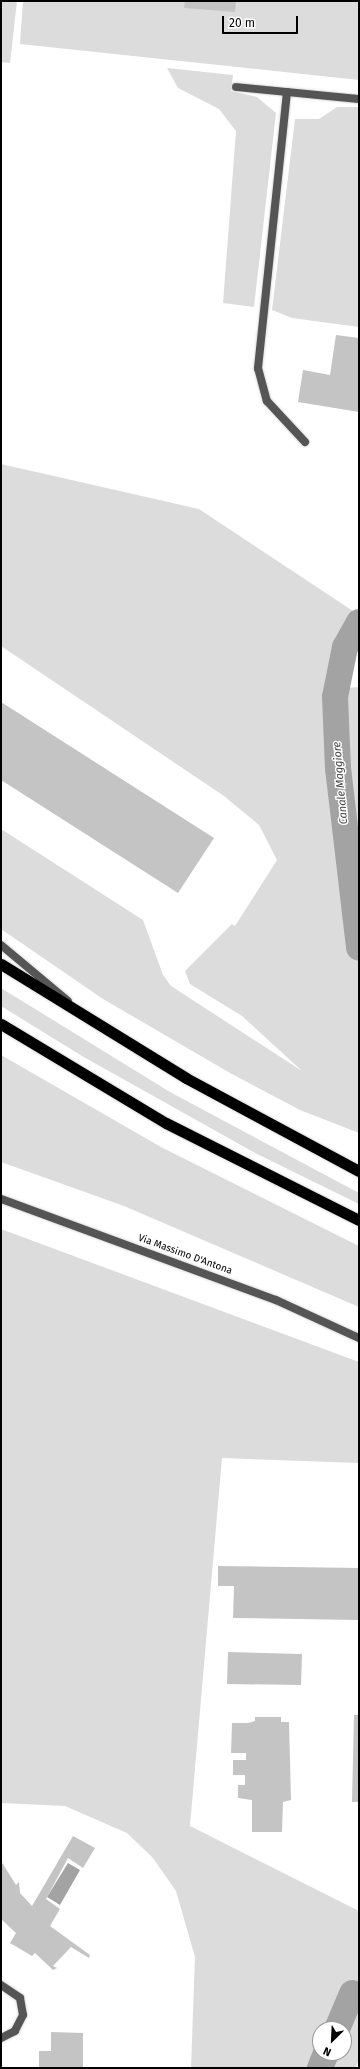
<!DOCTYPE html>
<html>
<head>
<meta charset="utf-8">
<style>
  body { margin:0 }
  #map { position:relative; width:360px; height:2069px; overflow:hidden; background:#fff; font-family:"Fira Sans",sans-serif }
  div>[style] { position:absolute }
  .green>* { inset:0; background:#dcdcdc }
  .water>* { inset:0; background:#a3a3a3 }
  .canal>* { height:26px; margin:-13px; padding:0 13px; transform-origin:13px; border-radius:13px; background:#a3a3a3 }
  .building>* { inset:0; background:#c4c4c4 }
  .roads { filter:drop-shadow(0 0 1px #dbdbdb) drop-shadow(0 0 1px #dbdbdb) }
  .service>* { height:8px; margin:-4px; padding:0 4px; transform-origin:4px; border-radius:4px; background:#555 }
  .minor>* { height:8px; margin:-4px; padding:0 4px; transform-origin:4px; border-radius:4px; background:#555 }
  .trunk>* { height:11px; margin:-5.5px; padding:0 5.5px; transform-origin:5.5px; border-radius:5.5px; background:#000 }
  span { translate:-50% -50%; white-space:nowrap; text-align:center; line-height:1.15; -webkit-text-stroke:3px #fff; paint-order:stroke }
  .street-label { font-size:10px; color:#000 }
  .water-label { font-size:11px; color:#444; font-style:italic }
  .frame { position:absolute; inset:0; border:2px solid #000; pointer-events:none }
  .north { position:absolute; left:312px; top:2021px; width:40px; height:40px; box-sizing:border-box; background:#fff; border:1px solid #999; border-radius:50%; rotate:204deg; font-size:11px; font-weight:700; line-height:16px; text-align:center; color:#000 }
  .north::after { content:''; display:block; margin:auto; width:14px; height:18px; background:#000; clip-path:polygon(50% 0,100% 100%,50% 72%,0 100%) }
  .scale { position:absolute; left:222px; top:16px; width:76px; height:18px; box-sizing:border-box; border:2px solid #000; border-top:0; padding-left:5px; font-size:12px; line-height:14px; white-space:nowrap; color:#000; -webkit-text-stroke:3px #fff; paint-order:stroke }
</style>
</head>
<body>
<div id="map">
  <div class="green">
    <i style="clip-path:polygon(1px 1px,17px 1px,10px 63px,1px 62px)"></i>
    <i style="clip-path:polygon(23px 1px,359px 1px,359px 80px,20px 44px)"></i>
    <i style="clip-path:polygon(167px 68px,233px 75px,231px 91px,257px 97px,276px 113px,254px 307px,223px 303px,236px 131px,219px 109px,178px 88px)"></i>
    <i style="clip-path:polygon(337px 107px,359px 107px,359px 327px,292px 318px,272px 310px,295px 119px,319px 119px)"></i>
    <i style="clip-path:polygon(1px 464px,199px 509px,359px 615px,359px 646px,347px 688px,359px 687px,359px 1133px,300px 1110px,230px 1073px,103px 999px,1px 929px,1px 829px,143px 920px,163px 975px,171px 986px,302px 1071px,242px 1016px,190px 984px,185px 971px,232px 924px,235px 926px,277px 860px,259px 825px,224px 796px,1px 646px)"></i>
    <i style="clip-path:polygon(1px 988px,170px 1092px,359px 1193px,359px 1204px,257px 1154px,82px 1056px,1px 1006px)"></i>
    <i style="clip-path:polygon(1px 1055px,161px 1147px,359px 1246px,359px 1307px,124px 1206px,1px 1162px)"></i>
    <i style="clip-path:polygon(evenodd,1px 1229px,359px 1362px,359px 1463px,222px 1458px,190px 1826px,359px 1911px,359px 2058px,356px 2068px,191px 2068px,195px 1957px,176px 1891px,153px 1858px,127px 1833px,65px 1806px,1px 1803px,1px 1229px,320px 2029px,344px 2029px,344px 2053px,320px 2053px,320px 2029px)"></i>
  </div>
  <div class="water">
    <i style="clip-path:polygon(68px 1863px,80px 1870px,60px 1905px,47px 1897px)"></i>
  </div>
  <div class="canal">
    <i style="left:359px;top:622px;width:29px;rotate:119deg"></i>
    <i style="left:345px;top:647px;width:51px;rotate:101.3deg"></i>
    <i style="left:335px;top:697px;width:71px;rotate:87.6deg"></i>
    <i style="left:338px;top:768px;width:181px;rotate:83.3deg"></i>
    <i style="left:337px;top:2029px;width:39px;rotate:-67deg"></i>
    <i style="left:320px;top:2068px;width:16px;rotate:-68deg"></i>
  </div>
  <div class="building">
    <i style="clip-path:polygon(185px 1px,236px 1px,235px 12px,184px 8px)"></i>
    <i style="clip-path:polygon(336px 335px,359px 338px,359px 412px,298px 402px,303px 370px,330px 375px)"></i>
    <i style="clip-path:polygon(1px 702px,214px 838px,178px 893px,1px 780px)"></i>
    <i style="clip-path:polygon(218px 1566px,359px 1568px,359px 1620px,233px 1618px,234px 1586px,218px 1586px)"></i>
    <i style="clip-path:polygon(228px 1652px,302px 1654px,301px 1685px,227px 1684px)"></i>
    <i style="clip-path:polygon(354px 1715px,359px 1715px,359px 1802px,352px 1802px)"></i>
    <i style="clip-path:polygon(255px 1717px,281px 1717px,281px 1722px,289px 1722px,291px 1800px,283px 1802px,282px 1832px,252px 1832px,252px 1800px,238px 1798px,238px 1785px,245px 1785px,245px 1775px,233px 1775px,233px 1760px,246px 1760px,246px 1753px,231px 1753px,232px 1723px,248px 1723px,255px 1721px)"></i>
    <i style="clip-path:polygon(73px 1836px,95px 1848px,83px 1868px,68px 1858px,46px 1899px,60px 1909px,50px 1926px,90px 1955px,89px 1958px,71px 1947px,53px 1966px,57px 1968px,53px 1970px,35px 1953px,32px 1956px,10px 1943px,16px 1933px,1px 1919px,1px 1861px,16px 1885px,19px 1882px,20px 1893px,32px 1906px)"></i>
    <i style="clip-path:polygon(51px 2032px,83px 2033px,83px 2068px,39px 2068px,39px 2051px,51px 2051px)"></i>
  </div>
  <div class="roads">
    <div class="service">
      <i style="left:236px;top:87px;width:124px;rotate:5.6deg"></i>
      <i style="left:287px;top:92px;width:278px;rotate:96deg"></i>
      <i style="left:258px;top:368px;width:34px;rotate:75deg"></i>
      <i style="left:267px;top:401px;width:56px;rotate:47.2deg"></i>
      <i style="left:1px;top:945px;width:87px;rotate:39.9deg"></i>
    </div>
    <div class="minor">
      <i style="left:1px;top:1199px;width:293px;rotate:20.2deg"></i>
      <i style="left:276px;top:1300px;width:91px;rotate:24.6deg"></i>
      <i style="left:1px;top:1985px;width:23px;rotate:34deg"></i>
      <i style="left:20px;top:1998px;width:17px;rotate:80deg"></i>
      <i style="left:23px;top:2015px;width:18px;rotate:117deg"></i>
      <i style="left:15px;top:2031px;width:16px;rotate:153deg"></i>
    </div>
    <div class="trunk">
      <i style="left:1px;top:964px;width:217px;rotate:31.6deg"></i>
      <i style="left:186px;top:1078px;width:196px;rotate:28.3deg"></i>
      <i style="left:1px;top:1024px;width:192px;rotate:31deg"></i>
      <i style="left:166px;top:1123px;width:216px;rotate:26.7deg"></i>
    </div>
  </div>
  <div class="street-label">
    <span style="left:185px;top:1255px;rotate:20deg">Via Massimo D'Antona</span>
  </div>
  <div class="water-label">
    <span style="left:341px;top:783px;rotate:-95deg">Canale Maggiore</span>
  </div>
  <div class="frame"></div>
  <div class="north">N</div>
  <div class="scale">20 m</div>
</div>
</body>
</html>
